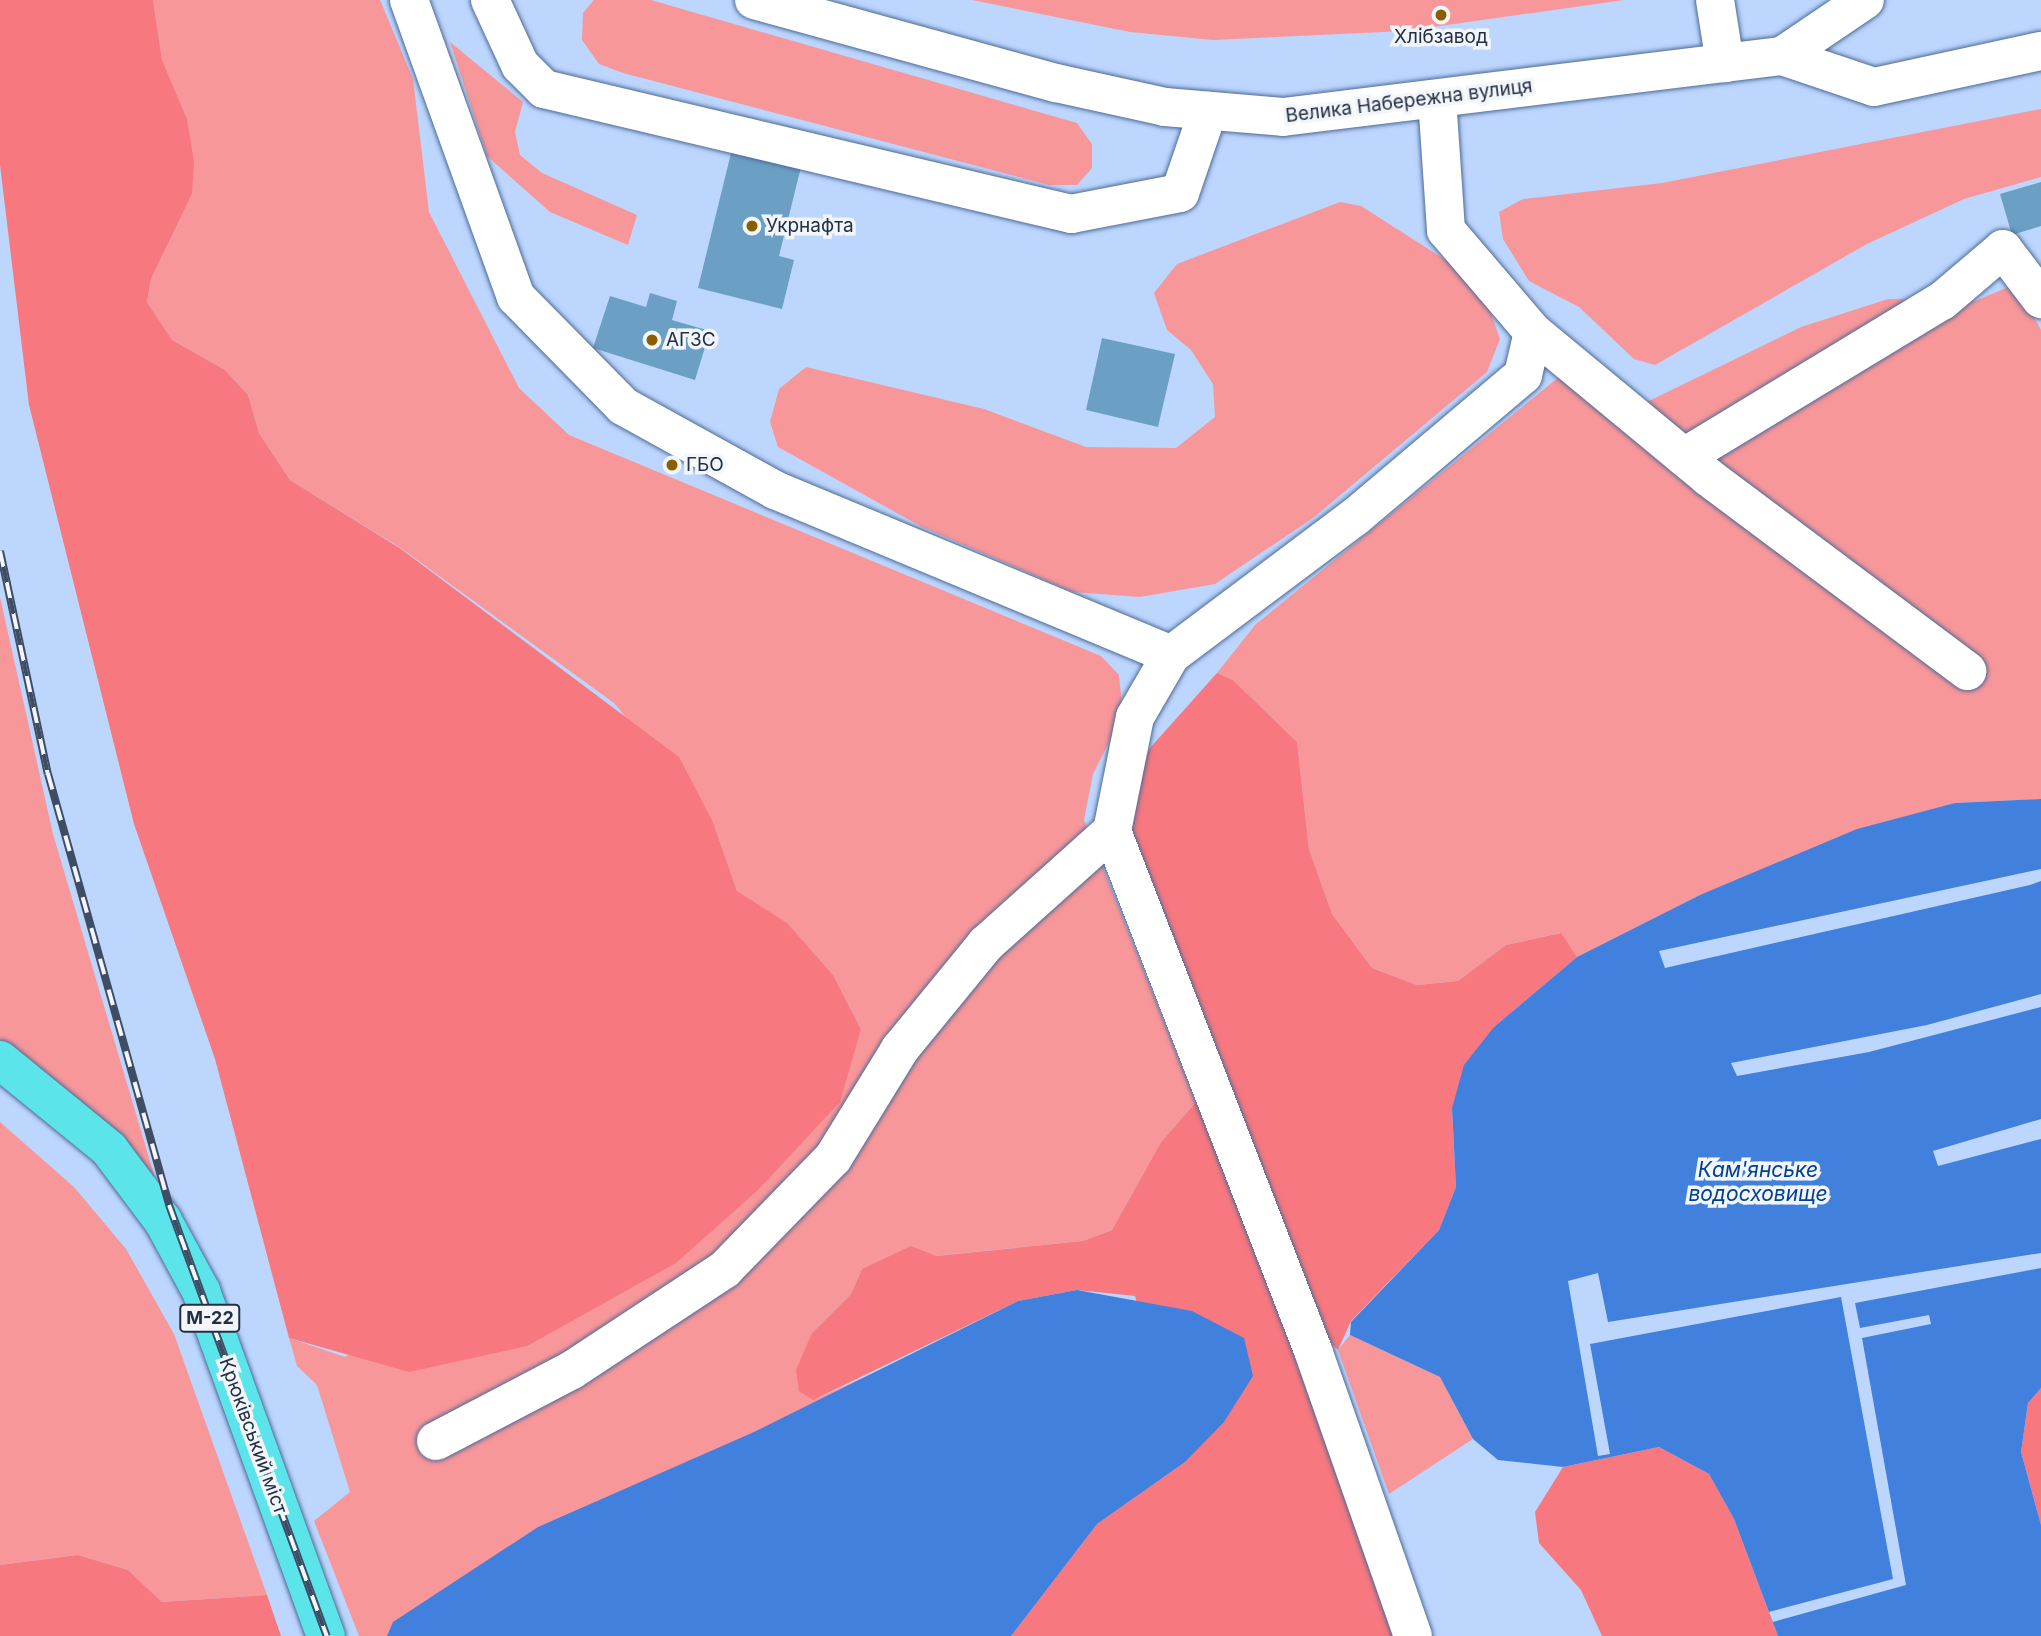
<!DOCTYPE html>
<html>
<head>
<meta charset="utf-8">
<style>
  body { margin:0 }
  #map { position:relative; width:2041px; height:1636px; overflow:hidden; background:#bcd6fe; font-family:Inter,sans-serif }
  div>[style] { position:absolute }
  .green>* { inset:0; background:#f8979a }
  .forest>* { inset:0; background:#f7787f }
  .water>* { inset:0; background:#4280dd }
  .pier>* { inset:0; background:#bcd6fe }
  .building>* { inset:0; background:#6ba0c4 }
  .roads { filter:drop-shadow(0 0 2px #4d6a96) drop-shadow(0 0 2px #4d6a96) }
  .minor>* { height:38px; margin:-19px; padding:0 19px; transform-origin:19px; border-radius:19px; background:#fff }
  .highway>* { height:38px; margin:-19px; padding:0 19px; transform-origin:19px; border-radius:19px; background:#5be5ea }
  .rail>* { height:8px; margin-top:-4px; transform-origin:0; background:repeating-linear-gradient(90deg,#f2f6fb 0 16px,#3f4d64 0 32px); box-sizing:border-box; border-block:2px solid #3f4d64 }
  .dots>* { width:19px; height:19px; translate:-50% -50%; box-sizing:border-box; border:4px solid #f2f6fb; border-radius:50% }
  span { translate:-50% -50%; white-space:nowrap; text-align:center; line-height:1.15; -webkit-text-stroke:7px #f2f6fb; paint-order:stroke }
  .shield-label span { padding:2px 5px; background:#f2f6fb; border:2px solid; border-radius:5px; -webkit-text-stroke-width:0 }
  .shield-label { font-size:18px; color:#232f42; font-weight:700 }
  .poi-label { font-size:19px; color:#232f42 }
  .left { translate:0 -50%; text-align:left }
  .street-label { font-size:19px; color:#232f42 }
  .water-label { font-size:21px; color:#003f91; font-style:italic }
</style>
</head>
<body>
<div id="map">
  <div class="green">
    <i style="clip-path:polygon(153px 0,380px 0,413px 79px,429px 212px,519px 388px,569px 435px,1101px 656px,1119px 675px,1123px 715px,1093px 774px,1084px 820px,1196px 1102px,1161px 1142px,1112px 1230px,1083px 1241px,935px 1256px,911px 1247px,862px 1269px,851px 1294px,812px 1333px,813px 1400px,914px 1355px,1185px 1462px,1097px 1524px,1011px 1636px,359px 1636px,314px 1521px,350px 1492px,317px 1385px,297px 1366px,289px 1338px,345px 1357px,861px 1029px,833px 975px,787px 924px,737px 891px,713px 822px,614px 703px,402px 549px,290px 480px,259px 433px,248px 395px,225px 370px,172px 340px,147px 302px,151px 279px,192px 194px,187px 119px,162px 61px)"></i>
    <i style="clip-path:polygon(594px 0,651px 0,1077px 123px,1092px 144px,1092px 168px,1077px 185px,1049px 185px,623px 73px,599px 64px,582px 40px,583px 13px)"></i>
    <i style="clip-path:polygon(972px 0,1624px 0,1405px 31px,1213px 40px,1130px 32px)"></i>
    <i style="clip-path:polygon(450px 42px,523px 102px,515px 132px,520px 155px,542px 173px,637px 215px,628px 245px,550px 212px,487px 156px)"></i>
    <i style="clip-path:polygon(2041px 109px,2041px 177px,1964px 199px,1867px 244px,1655px 365px,1634px 359px,1579px 307px,1529px 281px,1503px 239px,1499px 212px,1523px 199px,1662px 183px)"></i>
    <i style="clip-path:polygon(1340px 202px,1361px 206px,1480px 282px,1500px 339px,1487px 372px,1313px 518px,1215px 584px,1140px 597px,1073px 592px,922px 527px,778px 447px,770px 422px,779px 389px,806px 367px,984px 409px,1086px 447px,1176px 448px,1215px 417px,1213px 384px,1191px 350px,1167px 330px,1154px 293px,1177px 264px)"></i>
    <i style="clip-path:polygon(2006px 288px,2020px 292px,2041px 330px,2041px 799px,1955px 803px,1700px 895px,1577px 957px,1560px 933px,1506px 945px,1458px 981px,1417px 985px,1372px 968px,1332px 914px,1309px 849px,1297px 742px,1233px 680px,1217px 673px,1255px 625px,1559px 377px,1616px 417px,1801px 327px,1888px 299px,1975px 301px)"></i>
    <i style="clip-path:polygon(0 597px,53px 834px,155px 1178px,81px 1101px,0 1040px)"></i>
    <i style="clip-path:polygon(0 1122px,74px 1187px,126px 1249px,174px 1334px,267px 1595px,162px 1602px,128px 1570px,78px 1555px,0 1565px)"></i>
    <i style="clip-path:polygon(1350px 1335px,1440px 1377px,1473px 1439px,1389px 1494px,1338px 1350px)"></i>
  </div>
  <div class="forest">
    <i style="clip-path:polygon(0 0,153px 0,162px 60px,187px 119px,194px 162px,192px 194px,151px 279px,147px 302px,172px 340px,225px 370px,248px 395px,259px 433px,290px 480px,401px 549px,679px 757px,713px 822px,737px 891px,787px 923px,833px 975px,861px 1029px,840px 1102px,758px 1190px,676px 1263px,527px 1346px,409px 1372px,289px 1338px,215px 1059px,134px 824px,29px 405px,0 165px)"></i>
    <i style="clip-path:polygon(1217px 673px,1233px 680px,1297px 742px,1309px 849px,1332px 914px,1372px 968px,1417px 985px,1458px 981px,1506px 945px,1561px 933px,1577px 957px,1494px 1027px,1452px 1108px,1456px 1187px,1439px 1230px,1351px 1321px,1338px 1350px,1329px 1341px,1129px 834px,1138px 770px,1150px 748px)"></i>
    <i style="clip-path:polygon(1196px 1102px,1313px 1388px,1396px 1636px,1011px 1636px,1097px 1524px,1185px 1462px,1135px 1296px,1077px 1290px,1018px 1301px,813px 1400px,799px 1391px,796px 1370px,812px 1333px,851px 1294px,862px 1269px,911px 1246px,936px 1256px,1083px 1241px,1112px 1230px,1161px 1142px)"></i>
    <i style="clip-path:polygon(2041px 1388px,2041px 1525px,2021px 1452px,2028px 1403px)"></i>
    <i style="clip-path:polygon(1659px 1447px,1709px 1474px,1734px 1519px,1778px 1636px,1602px 1636px,1581px 1590px,1539px 1543px,1535px 1512px,1563px 1467px)"></i>
    <i style="clip-path:polygon(78px 1555px,128px 1570px,162px 1602px,267px 1595px,281px 1636px,0 1636px,0 1565px)"></i>
  </div>
  <div class="water">
    <i style="clip-path:polygon(2041px 799px,2041px 1388px,2028px 1403px,2021px 1452px,2041px 1525px,2041px 1636px,1778px 1636px,1734px 1519px,1709px 1474px,1659px 1447px,1563px 1467px,1498px 1460px,1473px 1439px,1440px 1377px,1350px 1335px,1351px 1322px,1439px 1230px,1456px 1187px,1452px 1108px,1464px 1065px,1494px 1027px,1577px 957px,1700px 895px,1857px 829px,1955px 803px)"></i>
    <i style="clip-path:polygon(1077px 1290px,1192px 1311px,1244px 1338px,1253px 1376px,1224px 1422px,1185px 1462px,1097px 1524px,1011px 1636px,387px 1636px,393px 1622px,538px 1527px,754px 1432px,1018px 1301px)"></i>
  </div>
  <div class="pier">
    <i style="clip-path:polygon(2041px 869px,2041px 881px,2030px 885px,1665px 968px,1659px 951px)"></i>
    <i style="clip-path:polygon(2041px 994px,2041px 1007px,1869px 1052px,1737px 1076px,1731px 1063px,1927px 1025px)"></i>
    <i style="clip-path:polygon(2041px 1119px,2041px 1139px,1938px 1166px,1933px 1151px)"></i>
    <i style="clip-path:polygon(2041px 1253px,2041px 1268px,1855px 1303px,1860px 1328px,1929px 1315px,1931px 1324px,1862px 1338px,1906px 1585px,1773px 1622px,1769px 1612px,1893px 1579px,1841px 1297px,1590px 1344px,1610px 1454px,1598px 1456px,1568px 1281px,1598px 1273px,1608px 1322px)"></i>
  </div>
  <div class="building">
    <i style="clip-path:polygon(732px 149px,801px 167px,779px 256px,794px 260px,782px 309px,698px 288px)"></i>
    <i style="clip-path:polygon(2041px 182px,2041px 226px,2012px 235px,2000px 194px)"></i>
    <i style="clip-path:polygon(650px 293px,677px 301px,672px 320px,710px 331px,695px 380px,593px 348px,610px 296px,646px 307px)"></i>
    <i style="clip-path:polygon(1102px 338px,1175px 354px,1158px 427px,1086px 410px)"></i>
  </div>
  <div class="roads">
    <div class="minor">
      <i style="left:409px;top:0;width:316px;rotate:70.2deg"></i>
      <i style="left:516px;top:297px;width:153px;rotate:45.5deg"></i>
      <i style="left:623px;top:406px;width:174px;rotate:28.9deg"></i>
      <i style="left:775px;top:490px;width:429px;rotate:22.6deg"></i>
      <i style="left:490px;top:0;width:72px;rotate:65.2deg"></i>
      <i style="left:520px;top:65px;width:34px;rotate:45deg"></i>
      <i style="left:544px;top:89px;width:542px;rotate:13.34deg"></i>
      <i style="left:1071px;top:214px;width:111px;rotate:-10.9deg"></i>
      <i style="left:1180px;top:193px;width:87px;rotate:-71.1deg"></i>
      <i style="left:754px;top:0;width:313px;rotate:15.4deg"></i>
      <i style="left:1056px;top:83px;width:112px;rotate:12.4deg"></i>
      <i style="left:1165px;top:107px;width:118px;rotate:4.8deg"></i>
      <i style="left:1283px;top:117px;width:503px;rotate:-6.97deg"></i>
      <i style="left:1782px;top:56px;width:97px;rotate:18.6deg"></i>
      <i style="left:1874px;top:87px;width:171px;rotate:-12.2deg"></i>
      <i style="left:1715px;top:0;width:64px;rotate:81deg"></i>
      <i style="left:1782px;top:56px;width:100px;rotate:-34deg"></i>
      <i style="left:1533px;top:332px;width:227px;rotate:39.6deg"></i>
      <i style="left:1708px;top:477px;width:324px;rotate:36.8deg"></i>
      <i style="left:1684px;top:457px;width:301px;rotate:-31.2deg"></i>
      <i style="left:1942px;top:301px;width:80px;rotate:-40.4deg"></i>
      <i style="left:2003px;top:249px;width:63px;rotate:52.8deg"></i>
      <i style="left:436px;top:1441px;width:153px;rotate:-27.6deg"></i>
      <i style="left:572px;top:1370px;width:183px;rotate:-33.4deg"></i>
      <i style="left:725px;top:1269px;width:155px;rotate:-45.8deg"></i>
      <i style="left:833px;top:1158px;width:128px;rotate:-58.4deg"></i>
      <i style="left:900px;top:1049px;width:136px;rotate:-50.7deg"></i>
      <i style="left:986px;top:944px;width:169px;rotate:-41.9deg"></i>
      <i style="left:1413px;top:1636px;width:300px;rotate:-109.3deg"></i>
      <i style="left:1314px;top:1353px;width:560px;rotate:-111.16deg"></i>
      <i style="left:1112px;top:831px;width:116px;rotate:-78.6deg"></i>
      <i style="left:1135px;top:717px;width:72px;rotate:-59.9deg"></i>
      <i style="left:1171px;top:655px;width:230px;rotate:-36.9deg"></i>
      <i style="left:1355px;top:517px;width:220px;rotate:-40.2deg"></i>
      <i style="left:1523px;top:375px;width:44px;rotate:-76.9deg"></i>
      <i style="left:1533px;top:332px;width:134px;rotate:-130.5deg"></i>
      <i style="left:1446px;top:230px;width:131px;rotate:-93.9deg"></i>
    </div>
    <div class="highway">
      <i style="left:0;top:1060px;width:141px;rotate:39.2deg"></i>
      <i style="left:109px;top:1149px;width:90px;rotate:53.1deg"></i>
      <i style="left:163px;top:1221px;width:80px;rotate:61.5deg"></i>
      <i style="left:201px;top:1291px;width:367px;rotate:70.1deg"></i>
    </div>
  </div>
  <div class="rail">
    <i style="left:0;top:551px;width:228px;rotate:77.9deg"></i>
    <i style="left:48px;top:774px;width:448px;rotate:74.3deg"></i>
    <i style="left:169px;top:1205px;width:459px;rotate:69.9deg"></i>
  </div>
  <div class="dots">
    <i style="left:1441px;top:15px;background:#895f00"></i>
    <i style="left:752px;top:226px;background:#895f00"></i>
    <i style="left:652px;top:340px;background:#895f00"></i>
    <i style="left:672px;top:465px;background:#895f00"></i>
  </div>
  <div class="shield-label">
    <span style="left:210px;top:1318px">М-22</span>
  </div>
  <div class="poi-label">
    <span style="left:1441px;top:37px">Хлібзавод</span>
    <span class="left" style="left:766px;top:226px">Укрнафта</span>
    <span class="left" style="left:666px;top:340px">АГЗС</span>
    <span class="left" style="left:686px;top:465px">ГБО</span>
  </div>
  <div class="street-label">
    <span style="left:1409px;top:101px;rotate:-7deg">Велика Набережна вулиця</span>
    <span style="left:253px;top:1436px;rotate:70deg">Крюківський міст</span>
  </div>
  <div class="water-label">
    <span style="left:1758px;top:1182px">Кам'янське<br>водосховище</span>
  </div>
</div>
</body>
</html>
